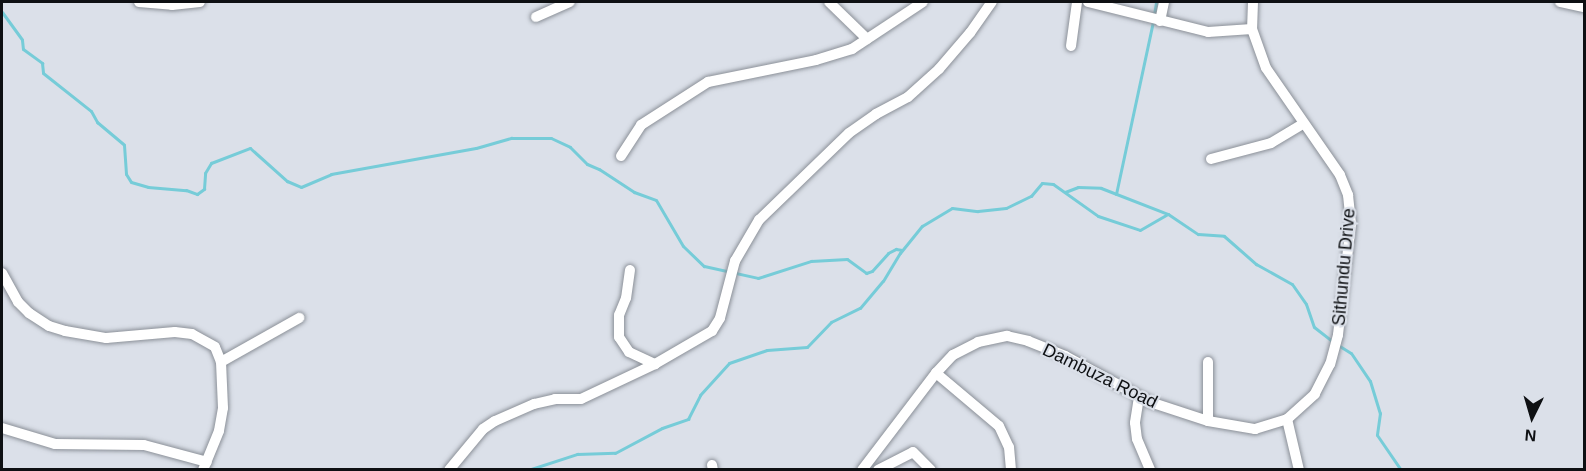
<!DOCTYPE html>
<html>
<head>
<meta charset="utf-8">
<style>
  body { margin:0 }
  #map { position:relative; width:1586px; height:471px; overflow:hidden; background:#dbe0e9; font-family:Arial,sans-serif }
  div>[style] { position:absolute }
  .stream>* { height:3px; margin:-1.5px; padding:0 1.5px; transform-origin:1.5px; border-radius:1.5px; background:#76ccd8 }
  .roads { filter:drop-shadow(0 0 2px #8b9098) drop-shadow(0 0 2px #8b9098) }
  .minor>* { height:10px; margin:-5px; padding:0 5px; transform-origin:5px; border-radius:5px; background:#fff }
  span { translate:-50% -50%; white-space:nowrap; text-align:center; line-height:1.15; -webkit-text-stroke:4.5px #dbe0e9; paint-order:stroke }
  .street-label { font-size:18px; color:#0e1013 }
  .frame { position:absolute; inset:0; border:3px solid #0e1013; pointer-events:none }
  .north { position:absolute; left:1502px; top:387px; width:60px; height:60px; -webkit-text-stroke:4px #dbe0e9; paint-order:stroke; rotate:185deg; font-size:16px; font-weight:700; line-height:24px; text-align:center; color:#0e1013 }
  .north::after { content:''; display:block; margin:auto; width:21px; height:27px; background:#0e1013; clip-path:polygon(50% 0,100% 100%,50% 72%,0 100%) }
</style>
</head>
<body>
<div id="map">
  <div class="stream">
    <i style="left:2px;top:12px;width:34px;rotate:54deg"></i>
    <i style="left:22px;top:40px;width:9px;rotate:84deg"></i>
    <i style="left:23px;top:49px;width:24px;rotate:36deg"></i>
    <i style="left:42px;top:63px;width:10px;rotate:84deg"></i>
    <i style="left:43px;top:73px;width:61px;rotate:38.4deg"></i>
    <i style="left:91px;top:111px;width:13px;rotate:61deg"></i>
    <i style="left:97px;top:122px;width:35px;rotate:40deg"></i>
    <i style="left:124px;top:145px;width:29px;rotate:86deg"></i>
    <i style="left:126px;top:174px;width:9px;rotate:58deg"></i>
    <i style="left:131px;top:182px;width:18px;rotate:16deg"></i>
    <i style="left:148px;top:187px;width:38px;rotate:5deg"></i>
    <i style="left:186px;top:190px;width:12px;rotate:20deg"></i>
    <i style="left:197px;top:194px;width:9px;rotate:-36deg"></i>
    <i style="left:204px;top:189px;width:16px;rotate:-86deg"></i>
    <i style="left:205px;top:173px;width:12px;rotate:-59deg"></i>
    <i style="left:211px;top:163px;width:42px;rotate:-21deg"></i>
    <i style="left:250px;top:148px;width:50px;rotate:41.7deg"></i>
    <i style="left:287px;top:181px;width:15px;rotate:23deg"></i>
    <i style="left:301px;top:187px;width:33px;rotate:-23deg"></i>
    <i style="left:331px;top:174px;width:147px;rotate:-10.2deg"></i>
    <i style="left:476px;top:148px;width:37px;rotate:-16deg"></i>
    <i style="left:512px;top:138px;width:39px"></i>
    <i style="left:551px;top:138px;width:21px;rotate:25deg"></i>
    <i style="left:570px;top:147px;width:24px;rotate:45deg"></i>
    <i style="left:587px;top:164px;width:13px;rotate:23deg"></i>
    <i style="left:599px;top:169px;width:42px;rotate:33.3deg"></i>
    <i style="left:634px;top:192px;width:23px;rotate:20deg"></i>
    <i style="left:656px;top:200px;width:53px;rotate:59.6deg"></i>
    <i style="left:683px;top:246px;width:29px;rotate:44deg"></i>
    <i style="left:704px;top:266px;width:55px;rotate:12.5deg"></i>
    <i style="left:758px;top:278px;width:56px;rotate:-17.8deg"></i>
    <i style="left:811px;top:261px;width:36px;rotate:-3deg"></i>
    <i style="left:847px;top:259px;width:24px;rotate:36deg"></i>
    <i style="left:866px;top:273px;width:6px;rotate:-18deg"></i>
    <i style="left:872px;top:271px;width:24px;rotate:-48deg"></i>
    <i style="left:888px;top:253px;width:9px;rotate:-27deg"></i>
    <i style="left:896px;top:249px;width:6px;rotate:9deg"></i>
    <i style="left:1154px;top:15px;width:13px;rotate:-81deg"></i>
    <i style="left:1065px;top:192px;width:14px;rotate:-21deg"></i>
    <i style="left:1078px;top:187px;width:23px;rotate:2deg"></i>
    <i style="left:1101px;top:188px;width:72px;rotate:21.2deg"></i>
    <i style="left:1116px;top:194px;width:177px;rotate:-77.9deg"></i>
    <i style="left:1338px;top:345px;width:15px;rotate:32deg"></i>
    <i style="left:1351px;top:353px;width:34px;rotate:56deg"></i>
    <i style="left:1370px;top:381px;width:34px;rotate:73deg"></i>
    <i style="left:1380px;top:413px;width:22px;rotate:98deg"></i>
    <i style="left:1377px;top:435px;width:42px;rotate:55.6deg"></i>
    <i style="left:528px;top:470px;width:52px;rotate:-18.1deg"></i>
    <i style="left:577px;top:454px;width:38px;rotate:-2deg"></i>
    <i style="left:615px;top:453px;width:53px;rotate:-28deg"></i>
    <i style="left:662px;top:428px;width:28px;rotate:-19deg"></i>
    <i style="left:688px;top:419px;width:27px;rotate:-63deg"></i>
    <i style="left:700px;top:395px;width:43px;rotate:-47.8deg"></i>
    <i style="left:729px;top:363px;width:40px;rotate:-18.9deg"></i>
    <i style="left:767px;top:350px;width:40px;rotate:-4.3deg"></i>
    <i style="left:807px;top:347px;width:35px;rotate:-46deg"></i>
    <i style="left:831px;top:322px;width:32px;rotate:-26deg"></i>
    <i style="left:860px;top:308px;width:35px;rotate:-50deg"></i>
    <i style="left:883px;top:281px;width:33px;rotate:-59deg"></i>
    <i style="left:900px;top:253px;width:35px;rotate:-51deg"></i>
    <i style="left:922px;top:226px;width:35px;rotate:-31deg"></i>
    <i style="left:952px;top:208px;width:26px;rotate:7deg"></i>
    <i style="left:978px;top:211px;width:28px;rotate:-6deg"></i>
    <i style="left:1006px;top:208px;width:28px;rotate:-26deg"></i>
    <i style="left:1031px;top:196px;width:17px;rotate:-50deg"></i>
    <i style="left:1042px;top:183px;width:11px;rotate:5deg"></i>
    <i style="left:1053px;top:184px;width:55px;rotate:35.4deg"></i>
    <i style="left:1098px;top:216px;width:44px;rotate:18.4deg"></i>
    <i style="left:1140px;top:230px;width:32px;rotate:-30deg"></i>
    <i style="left:1168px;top:214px;width:36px;rotate:34deg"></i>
    <i style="left:1198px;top:234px;width:26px;rotate:4deg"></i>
    <i style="left:1224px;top:236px;width:43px;rotate:41.2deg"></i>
    <i style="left:1256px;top:264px;width:41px;rotate:29.1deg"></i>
    <i style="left:1292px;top:284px;width:24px;rotate:55deg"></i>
    <i style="left:1306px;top:304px;width:24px;rotate:71deg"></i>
    <i style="left:1314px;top:327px;width:23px;rotate:38deg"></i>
  </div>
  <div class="roads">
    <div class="minor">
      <i style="left:139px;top:2px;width:33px;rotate:5deg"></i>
      <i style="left:172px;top:5px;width:28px;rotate:-6deg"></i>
      <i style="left:829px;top:2px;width:53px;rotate:44.2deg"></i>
      <i style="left:1088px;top:2px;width:124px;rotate:14deg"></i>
      <i style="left:1208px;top:32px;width:44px;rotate:-3.9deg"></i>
      <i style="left:1253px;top:2px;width:27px;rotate:92deg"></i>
      <i style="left:1252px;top:29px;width:41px;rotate:70.3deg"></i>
      <i style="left:1266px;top:68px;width:130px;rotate:55.3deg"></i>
      <i style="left:1340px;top:175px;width:22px;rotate:68deg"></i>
      <i style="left:1348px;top:195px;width:29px;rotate:84deg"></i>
      <i style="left:1351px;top:224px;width:112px;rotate:96.7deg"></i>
      <i style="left:1338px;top:335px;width:30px;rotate:105deg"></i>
      <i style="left:1330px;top:364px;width:34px;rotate:117deg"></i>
      <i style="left:1315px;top:394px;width:38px;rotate:138deg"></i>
      <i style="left:1287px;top:419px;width:52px;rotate:76.8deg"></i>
      <i style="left:1560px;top:2px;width:25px;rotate:12deg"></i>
      <i style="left:536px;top:17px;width:37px;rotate:-24deg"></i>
      <i style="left:1160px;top:21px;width:19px;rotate:-78deg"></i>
      <i style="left:1071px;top:46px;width:44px;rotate:-82.2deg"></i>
      <i style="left:621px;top:156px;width:37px;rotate:-57deg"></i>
      <i style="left:641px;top:125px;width:80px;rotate:-32.7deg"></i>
      <i style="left:708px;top:82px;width:110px;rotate:-11.5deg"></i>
      <i style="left:816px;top:60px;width:38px;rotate:-17deg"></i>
      <i style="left:852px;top:49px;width:85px;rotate:-33.5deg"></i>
      <i style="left:1211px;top:159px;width:62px;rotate:-14.9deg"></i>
      <i style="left:1271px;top:143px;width:37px;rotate:-31deg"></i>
      <i style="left:630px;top:270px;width:28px;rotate:98deg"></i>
      <i style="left:626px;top:298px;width:18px;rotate:112deg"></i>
      <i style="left:619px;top:315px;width:22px;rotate:90deg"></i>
      <i style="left:619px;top:337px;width:18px;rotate:56deg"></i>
      <i style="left:629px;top:352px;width:29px;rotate:25deg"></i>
      <i style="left:2px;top:273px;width:33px;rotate:61deg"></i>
      <i style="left:18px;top:302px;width:16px;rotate:45deg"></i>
      <i style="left:29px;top:313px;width:24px;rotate:33deg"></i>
      <i style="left:49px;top:326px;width:17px;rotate:17deg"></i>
      <i style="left:65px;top:331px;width:42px;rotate:9.7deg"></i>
      <i style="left:106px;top:338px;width:69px;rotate:-5deg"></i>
      <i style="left:175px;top:332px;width:17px;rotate:7deg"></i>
      <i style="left:192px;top:334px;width:26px;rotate:29deg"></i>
      <i style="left:215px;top:347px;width:16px;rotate:68deg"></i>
      <i style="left:221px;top:362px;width:46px;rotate:87.5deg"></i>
      <i style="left:223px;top:408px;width:23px;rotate:100deg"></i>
      <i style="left:219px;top:431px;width:42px;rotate:112.3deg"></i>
      <i style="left:221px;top:362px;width:90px;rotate:-29.4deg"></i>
      <i style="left:936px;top:373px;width:82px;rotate:40.1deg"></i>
      <i style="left:999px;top:426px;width:23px;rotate:65deg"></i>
      <i style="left:1009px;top:447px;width:23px;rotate:85deg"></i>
      <i style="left:1139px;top:397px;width:26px;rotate:99deg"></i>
      <i style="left:1135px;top:423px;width:16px;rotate:83deg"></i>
      <i style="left:1137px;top:439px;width:34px;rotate:67deg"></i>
      <i style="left:1208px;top:421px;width:59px;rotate:-90deg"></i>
      <i style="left:2px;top:428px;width:55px;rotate:16.8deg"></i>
      <i style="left:55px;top:444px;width:89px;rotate:0.6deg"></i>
      <i style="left:144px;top:445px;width:65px;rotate:15.1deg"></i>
      <i style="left:712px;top:465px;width:5px;rotate:79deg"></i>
      <i style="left:449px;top:470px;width:53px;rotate:-50.3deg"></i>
      <i style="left:483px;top:429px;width:14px;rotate:-34deg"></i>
      <i style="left:495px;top:421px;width:43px;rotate:-23.6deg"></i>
      <i style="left:534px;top:404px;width:22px;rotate:-13deg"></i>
      <i style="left:555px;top:399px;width:26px"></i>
      <i style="left:581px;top:399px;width:82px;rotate:-25.3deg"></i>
      <i style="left:655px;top:364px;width:66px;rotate:-30.1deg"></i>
      <i style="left:712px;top:331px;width:15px;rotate:-58deg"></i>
      <i style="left:720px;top:318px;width:59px;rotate:-75.3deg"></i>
      <i style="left:735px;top:261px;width:48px;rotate:-59.7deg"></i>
      <i style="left:759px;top:220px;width:125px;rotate:-44deg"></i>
      <i style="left:849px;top:133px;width:33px;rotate:-35deg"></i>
      <i style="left:876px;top:114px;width:36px;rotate:-28deg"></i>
      <i style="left:908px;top:97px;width:42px;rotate:-42.1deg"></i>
      <i style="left:939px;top:69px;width:48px;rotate:-49.3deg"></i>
      <i style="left:970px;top:33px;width:38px;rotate:-55deg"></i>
      <i style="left:862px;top:470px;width:122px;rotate:-52.7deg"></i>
      <i style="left:936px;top:373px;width:25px;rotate:-47deg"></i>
      <i style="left:953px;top:355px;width:28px;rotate:-27deg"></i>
      <i style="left:978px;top:342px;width:30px;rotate:-12deg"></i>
      <i style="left:1007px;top:336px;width:22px;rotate:13deg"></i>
      <i style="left:1028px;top:341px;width:40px;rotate:22deg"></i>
      <i style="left:1065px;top:356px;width:97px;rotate:28.4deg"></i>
      <i style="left:1150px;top:402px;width:61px;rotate:18.1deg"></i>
      <i style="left:1208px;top:421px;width:48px;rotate:9.7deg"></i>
      <i style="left:1255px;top:429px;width:34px;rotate:-17deg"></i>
      <i style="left:878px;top:470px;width:39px;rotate:-27deg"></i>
      <i style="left:913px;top:452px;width:25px;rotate:45deg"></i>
    </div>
  </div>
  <div class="street-label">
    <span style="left:1344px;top:267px;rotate:-85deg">Sithundu Drive</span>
    <span style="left:1100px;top:376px;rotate:26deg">Dambuza Road</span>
  </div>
  <div class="frame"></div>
  <div class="north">N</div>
</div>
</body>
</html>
